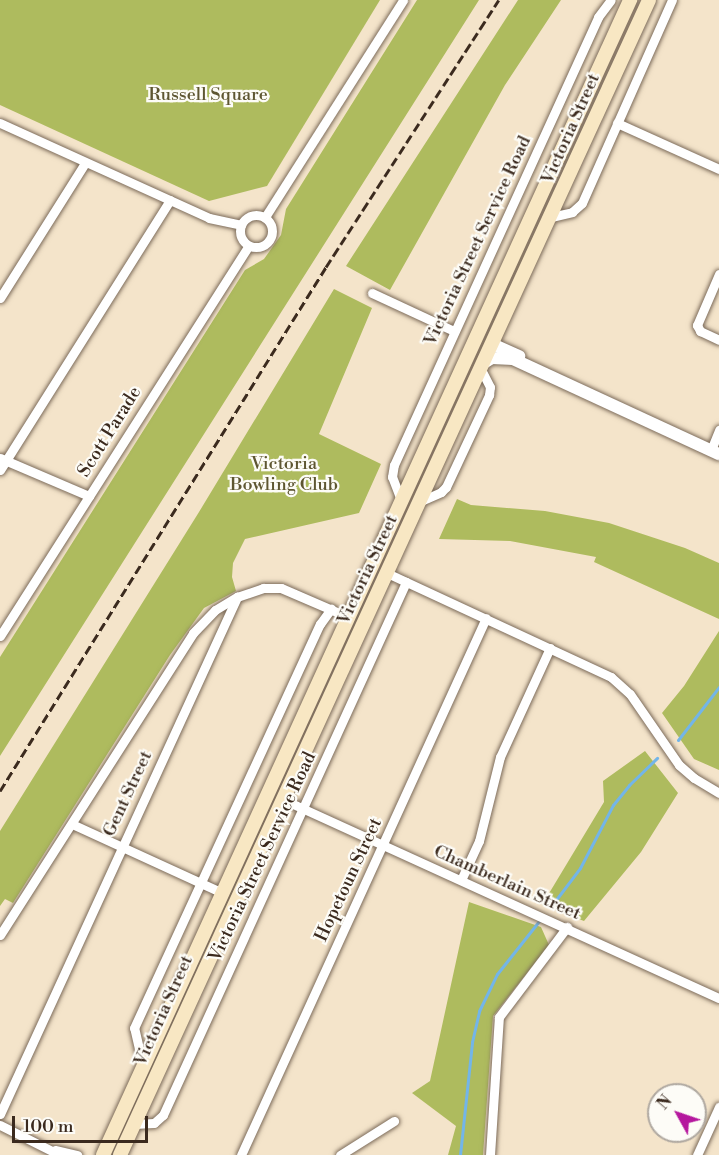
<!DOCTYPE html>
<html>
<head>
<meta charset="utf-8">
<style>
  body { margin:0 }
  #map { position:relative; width:719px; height:1155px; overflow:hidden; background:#f4e4ca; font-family:"Libre Bodoni",serif }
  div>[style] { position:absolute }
  .green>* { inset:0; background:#aebb5e }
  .stream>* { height:3px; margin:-1.5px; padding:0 1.5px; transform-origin:1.5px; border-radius:1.5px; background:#73b5e8 }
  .roads { filter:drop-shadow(0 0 2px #7c6b5a) drop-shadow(0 0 2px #7c6b5a) }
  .minor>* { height:9px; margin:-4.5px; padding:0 4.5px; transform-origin:4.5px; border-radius:4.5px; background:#fff }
  .minor>.ring { margin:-4.5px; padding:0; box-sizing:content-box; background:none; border:9px solid #fff; border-radius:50% }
  .tertiary>* { height:12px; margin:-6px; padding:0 6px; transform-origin:6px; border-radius:6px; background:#fff }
  .secondary>* { height:14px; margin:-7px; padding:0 7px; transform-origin:7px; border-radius:7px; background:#f8e7c3 }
  .rail>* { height:3px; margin-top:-1.5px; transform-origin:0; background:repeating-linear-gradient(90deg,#3b2a1e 0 9px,transparent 0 13.5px) }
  span { translate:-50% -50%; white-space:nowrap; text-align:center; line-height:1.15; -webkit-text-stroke:4.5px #fdfcf7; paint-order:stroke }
  .park-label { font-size:18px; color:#5e5631 }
  .street-label { font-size:18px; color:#3b2a1e }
  .north { position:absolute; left:647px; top:1083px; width:60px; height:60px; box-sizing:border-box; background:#fdfcf7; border:2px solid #afa8a0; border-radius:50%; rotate:310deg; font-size:16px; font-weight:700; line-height:24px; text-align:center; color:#3b2a1e }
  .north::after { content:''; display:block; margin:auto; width:21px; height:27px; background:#b5179e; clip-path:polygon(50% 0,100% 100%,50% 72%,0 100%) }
  .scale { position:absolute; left:12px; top:1116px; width:136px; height:27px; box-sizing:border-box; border:3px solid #3b2a1e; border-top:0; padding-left:8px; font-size:18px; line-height:21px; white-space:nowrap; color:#3b2a1e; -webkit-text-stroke:4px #fdfcf7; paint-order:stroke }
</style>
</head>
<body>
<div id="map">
  <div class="green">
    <i style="clip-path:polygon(0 0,380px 0,267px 186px,209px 201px,0 105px)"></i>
    <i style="clip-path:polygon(417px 0,479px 0,0 756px,0 657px,245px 270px,264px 259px,281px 235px,286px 209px)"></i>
    <i style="clip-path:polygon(518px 0,561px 0,505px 85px,390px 290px,346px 266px)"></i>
    <i style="clip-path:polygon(334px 289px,372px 308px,319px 434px,381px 464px,359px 513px,245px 539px,233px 563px,232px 577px,236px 591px,204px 608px,170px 655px,13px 903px,5px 899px,0 906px,0 831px,199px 512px)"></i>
    <i style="clip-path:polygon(457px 499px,471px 505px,545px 511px,609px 523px,685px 548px,719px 563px,719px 619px,594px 562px,596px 557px,510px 541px,439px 539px)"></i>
    <i style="clip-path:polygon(719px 631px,719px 770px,694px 759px,662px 713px,684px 686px)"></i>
    <i style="clip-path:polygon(645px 751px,678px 793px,641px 852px,584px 921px,542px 905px,604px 802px,603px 781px)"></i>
    <i style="clip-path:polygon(469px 902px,541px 927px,549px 945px,493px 1016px,483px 1155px,448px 1155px,456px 1126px,412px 1093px,430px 1081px)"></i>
  </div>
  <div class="stream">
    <i style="left:678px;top:740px;width:67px;rotate:-52.3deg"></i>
    <i style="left:552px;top:905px;width:46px;rotate:-52.9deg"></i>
    <i style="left:580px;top:868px;width:71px;rotate:-62.4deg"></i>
    <i style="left:613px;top:805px;width:26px;rotate:-51deg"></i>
    <i style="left:629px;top:785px;width:39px;rotate:-44deg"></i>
    <i style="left:460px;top:1155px;width:114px;rotate:-83.9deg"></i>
    <i style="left:472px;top:1042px;width:32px;rotate:-77deg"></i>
    <i style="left:479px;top:1011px;width:41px;rotate:-64.1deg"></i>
    <i style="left:497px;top:974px;width:68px;rotate:-51.6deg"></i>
  </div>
  <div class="roads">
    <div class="minor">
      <i style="left:0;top:123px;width:230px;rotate:24.4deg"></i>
      <i style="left:209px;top:218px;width:33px;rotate:12deg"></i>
      <i style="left:617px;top:123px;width:112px;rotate:24.3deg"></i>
      <i class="ring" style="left:240px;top:215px;width:23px;height:23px"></i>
      <i style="left:265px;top:217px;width:257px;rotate:-57.5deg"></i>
      <i style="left:551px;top:217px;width:22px;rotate:-13deg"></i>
      <i style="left:572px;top:212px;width:13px;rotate:-42deg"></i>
      <i style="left:582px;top:203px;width:222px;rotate:-66.1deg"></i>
      <i style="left:719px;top:274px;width:56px;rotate:113.3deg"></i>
      <i style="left:697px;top:325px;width:7px;rotate:63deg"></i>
      <i style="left:700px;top:331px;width:21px;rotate:25deg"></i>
      <i style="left:372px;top:293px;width:90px;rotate:24.9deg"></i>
      <i style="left:0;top:298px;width:160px;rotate:-57.8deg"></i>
      <i style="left:711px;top:450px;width:22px;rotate:-68deg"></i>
      <i style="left:0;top:458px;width:97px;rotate:23.1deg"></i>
      <i style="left:0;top:470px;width:319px;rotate:-57.8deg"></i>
      <i style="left:401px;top:500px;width:25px;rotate:-111deg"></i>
      <i style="left:392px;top:477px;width:12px;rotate:-81deg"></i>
      <i style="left:394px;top:465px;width:492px;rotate:-65.5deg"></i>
      <i style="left:598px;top:17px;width:21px;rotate:-53deg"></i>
      <i style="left:421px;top:501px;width:22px;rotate:-24deg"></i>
      <i style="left:441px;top:492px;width:7px;rotate:-45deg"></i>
      <i style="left:446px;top:487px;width:102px;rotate:-64.9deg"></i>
      <i style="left:489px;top:395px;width:8px;rotate:-83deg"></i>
      <i style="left:490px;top:387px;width:20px;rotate:-117deg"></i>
      <i style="left:387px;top:573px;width:247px;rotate:24.9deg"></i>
      <i style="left:611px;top:677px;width:25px;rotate:42deg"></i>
      <i style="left:630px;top:694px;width:86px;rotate:55.4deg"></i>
      <i style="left:679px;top:765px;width:20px;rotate:41deg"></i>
      <i style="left:694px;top:778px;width:29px;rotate:31deg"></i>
      <i style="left:0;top:636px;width:462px;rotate:-57.5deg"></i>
      <i style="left:282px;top:799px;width:480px;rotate:24.5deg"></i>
      <i style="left:72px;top:824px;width:166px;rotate:24.6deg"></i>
      <i style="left:461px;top:880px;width:43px;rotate:-65.2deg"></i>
      <i style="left:479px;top:841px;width:87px;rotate:-76deg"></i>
      <i style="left:500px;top:757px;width:120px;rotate:-65.4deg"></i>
      <i style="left:0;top:935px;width:358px;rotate:-57.4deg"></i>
      <i style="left:193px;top:633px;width:32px;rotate:-46deg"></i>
      <i style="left:215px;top:610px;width:26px;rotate:-31deg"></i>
      <i style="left:143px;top:1066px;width:39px;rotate:-103deg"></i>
      <i style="left:134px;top:1028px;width:445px;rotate:-65.3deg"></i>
      <i style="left:320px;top:624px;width:19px;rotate:-54deg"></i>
      <i style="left:0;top:1114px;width:569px;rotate:-65.37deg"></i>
      <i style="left:237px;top:597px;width:28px;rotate:-19deg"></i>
      <i style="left:263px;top:588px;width:18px"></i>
      <i style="left:281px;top:588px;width:73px;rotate:23.4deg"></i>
      <i style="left:133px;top:1124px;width:21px;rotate:-3deg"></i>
      <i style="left:154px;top:1123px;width:12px;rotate:-42deg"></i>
      <i style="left:163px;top:1115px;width:586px;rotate:-65.49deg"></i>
      <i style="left:0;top:1125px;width:67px;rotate:26.6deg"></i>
      <i style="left:55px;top:1150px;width:23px;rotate:13deg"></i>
      <i style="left:241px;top:1155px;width:590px;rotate:-65.48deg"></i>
      <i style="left:340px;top:1155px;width:64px;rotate:-32.2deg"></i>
      <i style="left:490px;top:1155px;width:138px;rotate:-86.3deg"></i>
      <i style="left:499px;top:1017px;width:113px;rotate:-52.9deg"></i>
      <i style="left:697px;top:1155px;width:53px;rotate:-65.4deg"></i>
    </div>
    <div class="tertiary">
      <i style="left:492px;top:344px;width:30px;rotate:24deg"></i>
      <i style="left:484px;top:363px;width:9px;rotate:-32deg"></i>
      <i style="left:492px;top:358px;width:21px;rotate:3deg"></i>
      <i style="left:513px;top:359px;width:227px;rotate:24.8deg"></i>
    </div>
    <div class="secondary">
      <i style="left:103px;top:1155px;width:1270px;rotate:-65.47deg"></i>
      <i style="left:120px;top:1155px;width:1270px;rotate:-65.39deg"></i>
    </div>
  </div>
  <div class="rail">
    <i style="left:0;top:791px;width:617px;rotate:-58.11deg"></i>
    <i style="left:326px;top:267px;width:318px;rotate:-57.1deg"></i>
  </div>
  <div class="park-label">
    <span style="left:208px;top:95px">Russell Square</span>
    <span style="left:284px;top:475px">Victoria<br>Bowling Club</span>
  </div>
  <div class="street-label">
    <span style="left:571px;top:129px;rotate:-66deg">Victoria Street</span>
    <span style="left:478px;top:241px;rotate:-65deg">Victoria Street Service Road</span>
    <span style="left:110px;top:432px;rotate:-58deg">Scott Parade</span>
    <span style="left:368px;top:570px;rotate:-65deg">Victoria Street</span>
    <span style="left:128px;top:794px;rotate:-65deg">Gent Street</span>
    <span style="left:263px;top:857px;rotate:-65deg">Victoria Street Service Road</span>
    <span style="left:349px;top:880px;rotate:-65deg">Hopetoun Street</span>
    <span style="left:507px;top:883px;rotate:24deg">Chamberlain Street</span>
    <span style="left:164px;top:1011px;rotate:-66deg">Victoria Street</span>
  </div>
  <div class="north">N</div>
  <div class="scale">100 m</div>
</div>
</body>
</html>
